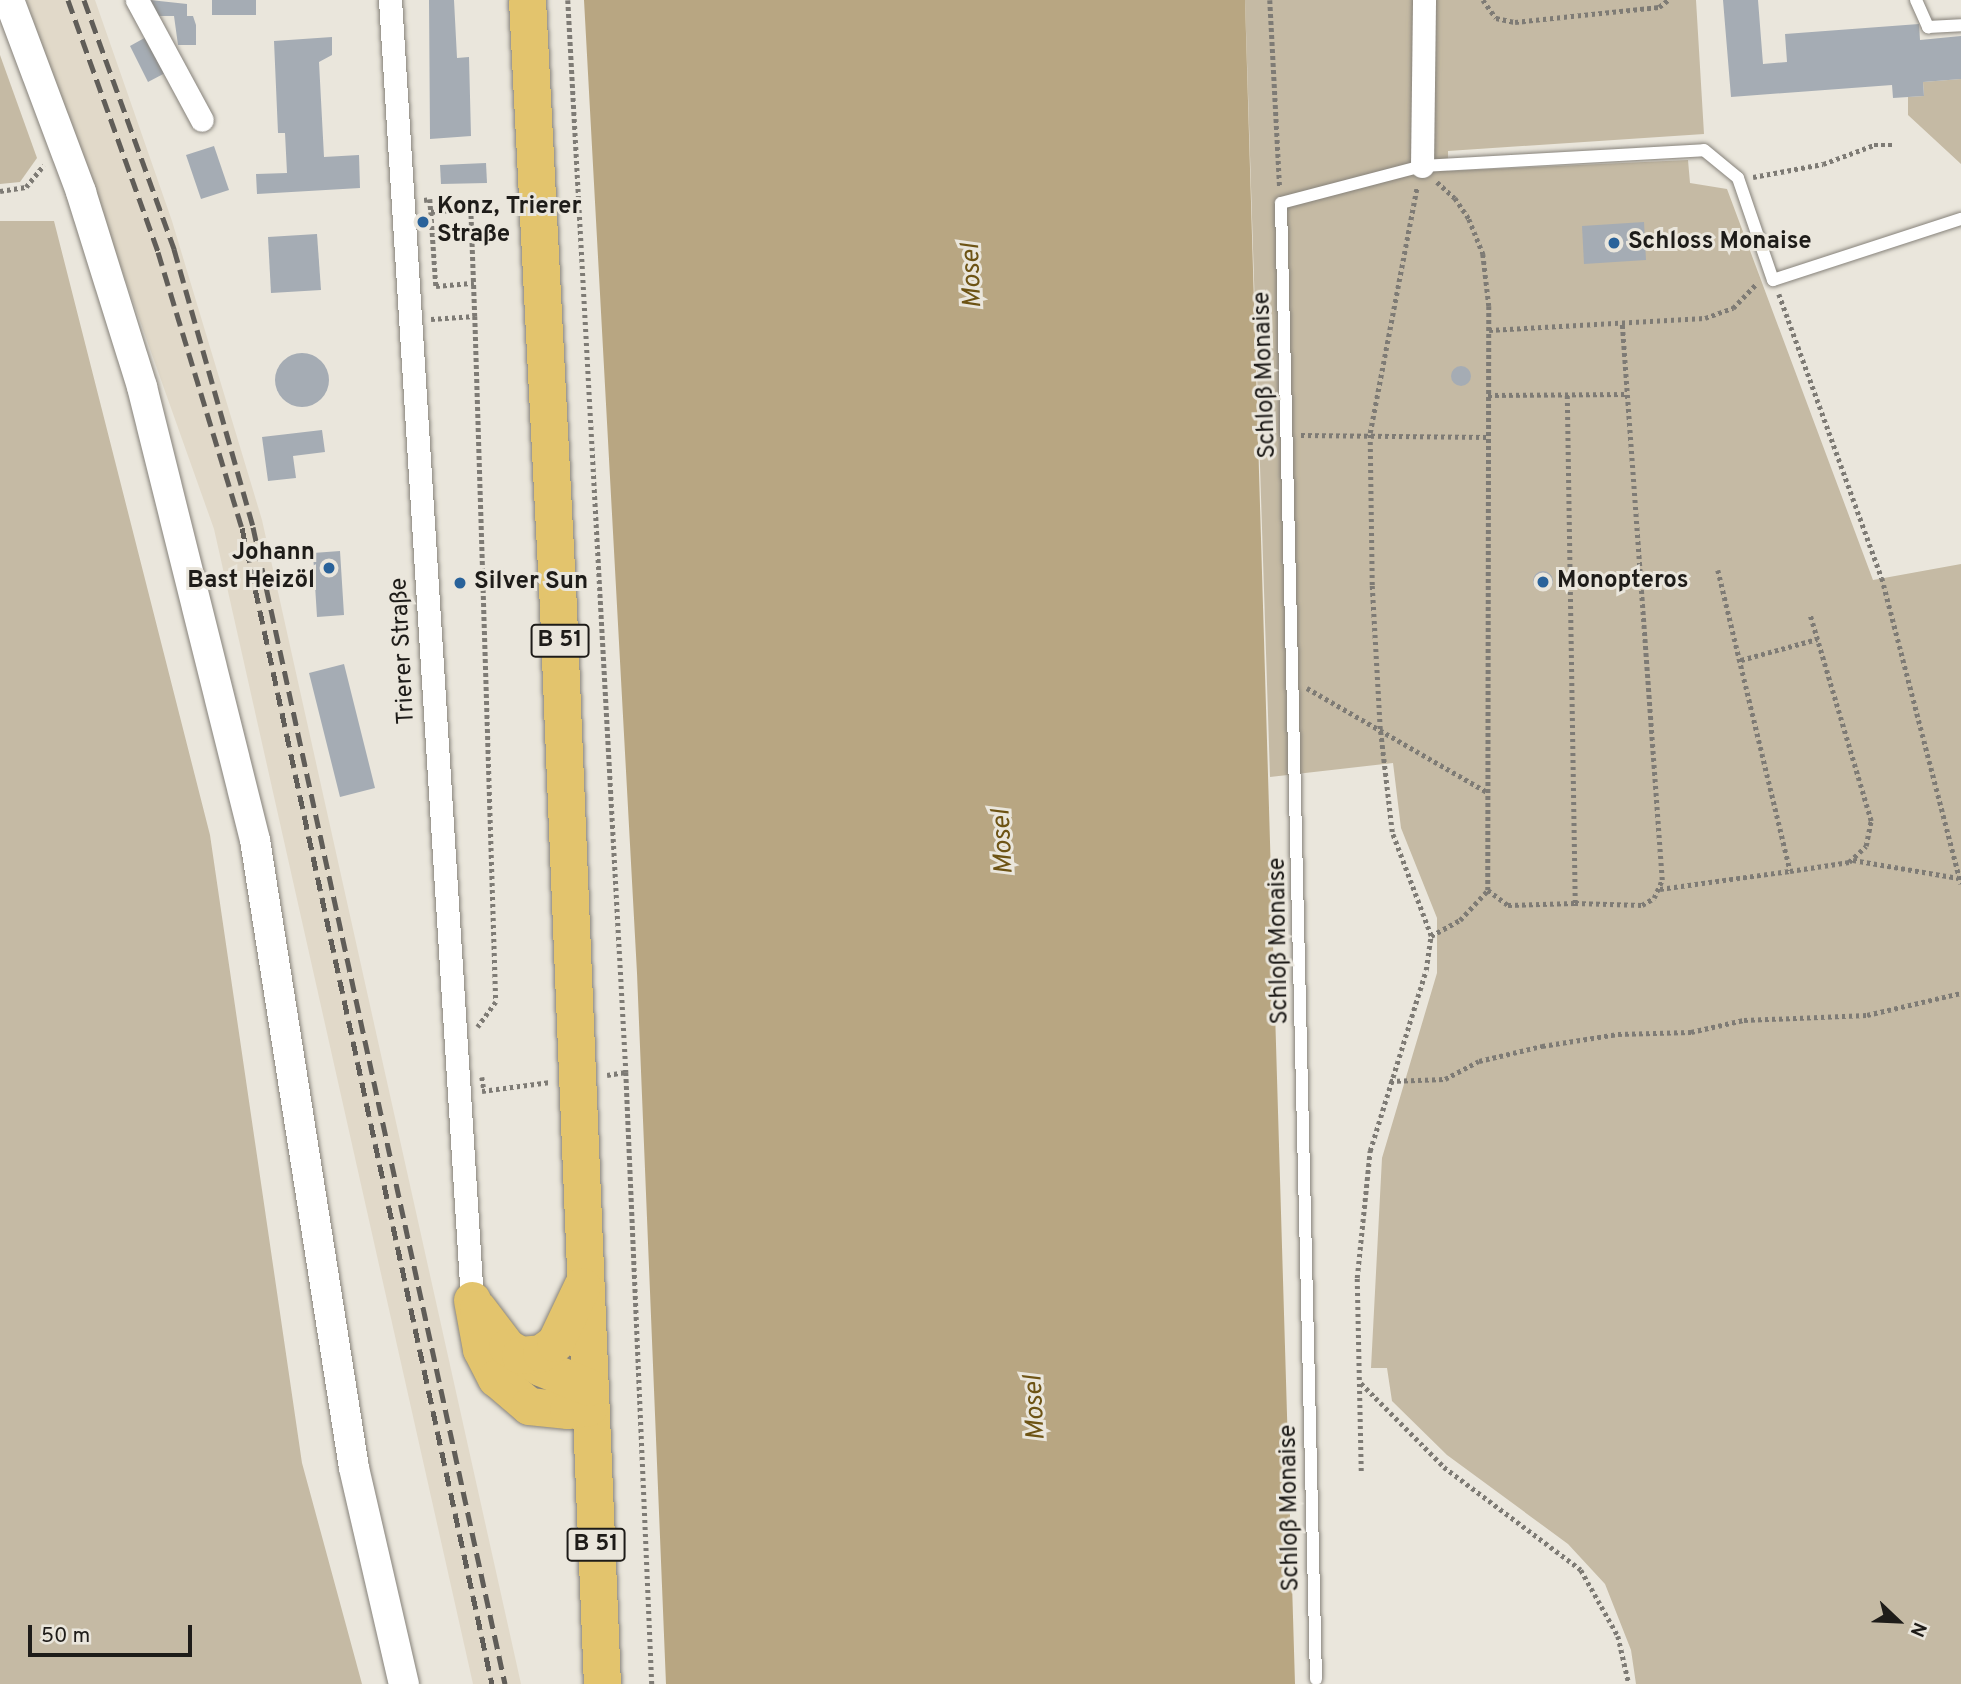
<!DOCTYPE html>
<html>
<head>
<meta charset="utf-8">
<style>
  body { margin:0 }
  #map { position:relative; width:1961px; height:1684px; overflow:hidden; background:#eae6dc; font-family:Overpass,sans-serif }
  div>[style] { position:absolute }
  .built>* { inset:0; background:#e1d9c9 }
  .green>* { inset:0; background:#c5baa4 }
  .water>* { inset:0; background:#b8a682 }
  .building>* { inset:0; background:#a5acb4 }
  .round { border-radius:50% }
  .path>* { height:4.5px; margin-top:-2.25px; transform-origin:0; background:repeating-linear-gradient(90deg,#7e7b75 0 3.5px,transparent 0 7px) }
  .roads { filter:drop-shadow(0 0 2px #86827a) drop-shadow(0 0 2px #86827a) }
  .service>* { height:12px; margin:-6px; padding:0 6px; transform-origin:6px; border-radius:6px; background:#fff }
  .minor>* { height:23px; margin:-11.5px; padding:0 11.5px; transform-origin:11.5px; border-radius:11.5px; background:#fff }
  .tertiary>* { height:30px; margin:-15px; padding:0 15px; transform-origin:15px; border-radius:15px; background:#fff }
  .primary>* { height:37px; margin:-18.5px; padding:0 18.5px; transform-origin:18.5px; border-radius:18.5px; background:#e3c46d }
  .rail>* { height:5px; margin-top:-2.5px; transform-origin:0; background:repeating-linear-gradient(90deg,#605d58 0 14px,transparent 0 21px) }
  .dots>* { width:19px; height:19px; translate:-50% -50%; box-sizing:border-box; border:4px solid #eae6dc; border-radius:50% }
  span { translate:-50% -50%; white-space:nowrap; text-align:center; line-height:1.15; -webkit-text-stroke:6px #eae6dc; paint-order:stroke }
  .shield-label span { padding:2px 5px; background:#eae6dc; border:2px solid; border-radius:5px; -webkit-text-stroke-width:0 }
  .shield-label { font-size:23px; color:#1e1c19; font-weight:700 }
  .poi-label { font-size:24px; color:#1e1c19; font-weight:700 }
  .left { translate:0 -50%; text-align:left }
  .right { translate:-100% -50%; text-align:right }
  .street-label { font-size:24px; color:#1e1c19 }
  .water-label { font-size:26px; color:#6d5314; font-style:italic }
  .north { position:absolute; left:1863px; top:1586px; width:70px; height:70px; -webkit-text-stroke:5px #eae6dc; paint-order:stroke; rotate:113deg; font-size:19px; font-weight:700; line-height:28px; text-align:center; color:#1e1c19 }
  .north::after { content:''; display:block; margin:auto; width:24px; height:32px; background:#1e1c19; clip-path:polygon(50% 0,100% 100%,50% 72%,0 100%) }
  .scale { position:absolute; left:28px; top:1625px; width:164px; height:32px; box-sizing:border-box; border:4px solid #1e1c19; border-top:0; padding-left:9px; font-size:21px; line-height:24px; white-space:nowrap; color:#1e1c19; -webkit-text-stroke:5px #eae6dc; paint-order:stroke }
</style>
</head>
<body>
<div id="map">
  <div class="built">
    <i style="clip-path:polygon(26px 0,95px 0,172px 221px,262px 520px,521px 1684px,473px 1684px,214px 529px)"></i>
  </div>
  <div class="green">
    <i style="clip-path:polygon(1245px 0,1696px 0,1704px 134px,1448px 151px,1448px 171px,1688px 160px,1690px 183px,1727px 189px,1873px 580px,1961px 564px,1961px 1684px,1636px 1684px,1631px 1650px,1605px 1584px,1568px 1544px,1447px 1455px,1392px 1401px,1387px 1368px,1371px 1368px,1382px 1158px,1437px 973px,1437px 918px,1401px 828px,1393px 763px,1270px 777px)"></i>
    <i style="clip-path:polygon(0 55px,37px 158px,20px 182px,0 184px)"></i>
    <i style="clip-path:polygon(1961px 79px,1961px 164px,1908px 115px,1908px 97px,1924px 96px,1923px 82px)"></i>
    <i style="clip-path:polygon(0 221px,54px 221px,210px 835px,302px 1463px,362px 1684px,0 1684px)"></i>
  </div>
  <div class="water">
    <i style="clip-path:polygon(584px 0,1245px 0,1295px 1684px,666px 1684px,637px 973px)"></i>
  </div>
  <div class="building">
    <i style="clip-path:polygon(150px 0,187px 4px,187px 16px,193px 16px,196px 25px,196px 45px,178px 45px,174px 16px,154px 16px)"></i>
    <i style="clip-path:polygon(212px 0,256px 0,256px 15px,212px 15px)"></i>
    <i style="clip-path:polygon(429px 0,454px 0,457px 58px,469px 57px,471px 136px,430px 139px)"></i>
    <i style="clip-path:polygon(1723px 0,1758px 0,1763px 64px,1787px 62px,1785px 34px,1919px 24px,1920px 40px,1961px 36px,1961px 79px,1923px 82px,1924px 96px,1908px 97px,1893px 98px,1892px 85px,1731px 97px)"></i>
    <i style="clip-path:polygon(148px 36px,167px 72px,148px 82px,130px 46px)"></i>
    <i style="clip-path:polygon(332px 37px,332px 55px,319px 62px,324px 157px,359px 155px,360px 188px,257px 194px,256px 174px,287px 173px,285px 133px,278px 133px,274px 41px)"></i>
    <i style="clip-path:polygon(214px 146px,229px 190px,201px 199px,186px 155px)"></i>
    <i style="clip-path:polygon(486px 163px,487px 183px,441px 184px,440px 165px)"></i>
    <i style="clip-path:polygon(1644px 222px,1646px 260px,1584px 264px,1582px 226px)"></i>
    <i style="clip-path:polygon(317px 234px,321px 290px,271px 293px,268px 237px)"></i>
    <i class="round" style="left:275px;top:353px;width:54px;height:54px"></i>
    <i class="round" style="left:1451px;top:366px;width:20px;height:20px"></i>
    <i style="clip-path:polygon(322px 430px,325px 452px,293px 456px,296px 478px,268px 481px,262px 437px)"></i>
    <i style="clip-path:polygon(340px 551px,344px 615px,317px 617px,313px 553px)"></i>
    <i class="round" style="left:1533px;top:571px;width:20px;height:20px"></i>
    <i style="clip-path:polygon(344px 664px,375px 788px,340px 797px,309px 673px)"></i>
  </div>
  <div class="path">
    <i style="left:568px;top:0;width:1074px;rotate:86.9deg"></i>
    <i style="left:626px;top:1072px;width:613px;rotate:87.57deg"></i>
    <i style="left:1270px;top:0;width:188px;rotate:87deg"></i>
    <i style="left:1483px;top:0;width:22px;rotate:54deg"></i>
    <i style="left:1496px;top:18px;width:19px;rotate:12deg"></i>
    <i style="left:1515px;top:22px;width:145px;rotate:-5.9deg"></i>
    <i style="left:1659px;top:7px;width:11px;rotate:-38deg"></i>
    <i style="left:1753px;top:177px;width:71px;rotate:-10.5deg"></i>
    <i style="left:1823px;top:164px;width:54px;rotate:-20.4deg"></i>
    <i style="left:1874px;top:145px;width:19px"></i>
    <i style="left:1437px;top:182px;width:24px;rotate:42deg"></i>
    <i style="left:1455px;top:198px;width:25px;rotate:56deg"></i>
    <i style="left:1469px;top:219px;width:38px;rotate:68deg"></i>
    <i style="left:1483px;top:254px;width:52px;rotate:83.4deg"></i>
    <i style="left:1489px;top:306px;width:584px;rotate:90.1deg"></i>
    <i style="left:1488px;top:890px;width:25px;rotate:37deg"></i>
    <i style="left:1508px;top:905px;width:67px;rotate:-1.7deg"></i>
    <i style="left:1575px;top:903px;width:509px;rotate:-90.9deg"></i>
    <i style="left:0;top:191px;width:26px;rotate:-9deg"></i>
    <i style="left:26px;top:187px;width:28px;rotate:-51deg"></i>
    <i style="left:424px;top:200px;width:6px;rotate:-9deg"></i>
    <i style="left:430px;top:199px;width:13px;rotate:86deg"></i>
    <i style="left:431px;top:212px;width:40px;rotate:-5.7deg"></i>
    <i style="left:471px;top:208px;width:108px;rotate:87.9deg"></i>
    <i style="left:431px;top:212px;width:74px;rotate:86.1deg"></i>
    <i style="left:436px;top:286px;width:38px;rotate:-5deg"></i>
    <i style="left:1779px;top:294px;width:302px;rotate:70.1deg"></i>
    <i style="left:1882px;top:578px;width:316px;rotate:75.5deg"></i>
    <i style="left:431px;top:319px;width:44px;rotate:-3.9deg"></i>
    <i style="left:475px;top:316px;width:686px;rotate:88.25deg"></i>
    <i style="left:496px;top:1002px;width:31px;rotate:126deg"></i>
    <i style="left:1489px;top:330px;width:216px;rotate:-3.2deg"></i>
    <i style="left:1705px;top:318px;width:30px;rotate:-20deg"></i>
    <i style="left:1733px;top:308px;width:35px;rotate:-46deg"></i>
    <i style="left:1488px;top:395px;width:140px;rotate:-0.4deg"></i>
    <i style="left:1301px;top:435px;width:186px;rotate:0.6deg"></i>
    <i style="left:1718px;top:570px;width:309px;rotate:76.5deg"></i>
    <i style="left:1790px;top:871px;width:60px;rotate:-8.7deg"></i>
    <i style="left:1849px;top:862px;width:23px;rotate:-43deg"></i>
    <i style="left:1866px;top:846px;width:25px;rotate:-79deg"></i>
    <i style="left:1871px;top:821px;width:215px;rotate:-106.5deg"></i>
    <i style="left:1741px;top:660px;width:79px;rotate:-15.4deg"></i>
    <i style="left:1307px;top:688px;width:208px;rotate:30deg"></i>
    <i style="left:1853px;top:860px;width:107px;rotate:9.7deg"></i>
    <i style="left:1660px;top:889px;width:131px;rotate:-7.9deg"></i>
    <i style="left:1575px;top:903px;width:67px;rotate:1.7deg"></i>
    <i style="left:1642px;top:905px;width:14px;rotate:-30deg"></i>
    <i style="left:1654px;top:898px;width:20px;rotate:-66deg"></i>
    <i style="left:1662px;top:880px;width:557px;rotate:-94.11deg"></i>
    <i style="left:1431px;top:936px;width:33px;rotate:-29deg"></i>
    <i style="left:1460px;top:920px;width:41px;rotate:-47deg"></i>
    <i style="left:607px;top:1075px;width:19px;rotate:-9deg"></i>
    <i style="left:482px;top:1077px;width:13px;rotate:81deg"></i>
    <i style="left:1390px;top:1081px;width:55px;rotate:-2.1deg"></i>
    <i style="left:1445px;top:1079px;width:38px;rotate:-28deg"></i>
    <i style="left:1479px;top:1061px;width:65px;rotate:-13.4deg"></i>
    <i style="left:1542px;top:1046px;width:77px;rotate:-9deg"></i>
    <i style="left:1618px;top:1034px;width:73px;rotate:-1.6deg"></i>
    <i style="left:1691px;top:1032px;width:54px;rotate:-12.8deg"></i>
    <i style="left:1744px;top:1020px;width:123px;rotate:-2.3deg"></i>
    <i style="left:1867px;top:1015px;width:97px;rotate:-13.2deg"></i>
    <i style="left:482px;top:1091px;width:69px;rotate:-7.5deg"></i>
    <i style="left:1361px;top:1383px;width:118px;rotate:45.3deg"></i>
    <i style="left:1444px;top:1467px;width:171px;rotate:36.9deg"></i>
    <i style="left:1581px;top:1570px;width:76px;rotate:60.7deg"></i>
    <i style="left:1618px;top:1636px;width:49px;rotate:77.1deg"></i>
    <i style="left:1361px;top:1471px;width:193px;rotate:-91.2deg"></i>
    <i style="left:1357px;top:1278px;width:128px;rotate:-84.2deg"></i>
    <i style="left:1370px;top:1151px;width:189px;rotate:-72.8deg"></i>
    <i style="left:1426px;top:970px;width:34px;rotate:-82deg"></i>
    <i style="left:1431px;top:936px;width:111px;rotate:-110.6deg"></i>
    <i style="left:1392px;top:832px;width:104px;rotate:-96.6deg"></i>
    <i style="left:1380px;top:729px;width:144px;rotate:-93.2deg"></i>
    <i style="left:1372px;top:585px;width:152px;rotate:-90.8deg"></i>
    <i style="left:1370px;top:433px;width:250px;rotate:-79.2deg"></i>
  </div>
  <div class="roads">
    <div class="service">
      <i style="left:1916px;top:0;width:30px;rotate:66deg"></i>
      <i style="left:1928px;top:27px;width:33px;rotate:-3deg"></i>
      <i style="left:1316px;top:1679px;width:1476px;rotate:-91.36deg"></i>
      <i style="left:1281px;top:203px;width:146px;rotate:-14.7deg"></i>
      <i style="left:1422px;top:166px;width:282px;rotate:-3.2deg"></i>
      <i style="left:1704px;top:150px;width:44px;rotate:39.5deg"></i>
      <i style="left:1738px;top:178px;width:108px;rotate:71.1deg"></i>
      <i style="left:1773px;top:280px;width:198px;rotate:-18deg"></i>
    </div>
    <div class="minor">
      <i style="left:137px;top:0;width:136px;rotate:61.6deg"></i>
      <i style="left:390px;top:0;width:1303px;rotate:86.39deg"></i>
      <i style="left:1422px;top:166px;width:166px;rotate:-89.3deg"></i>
    </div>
    <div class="tertiary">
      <i style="left:9px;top:0;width:205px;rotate:69.4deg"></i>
      <i style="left:81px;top:192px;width:204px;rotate:72.6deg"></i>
      <i style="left:142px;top:387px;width:467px;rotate:76deg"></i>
      <i style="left:255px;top:840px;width:636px;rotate:81.04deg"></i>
      <i style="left:354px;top:1468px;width:222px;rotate:77deg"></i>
    </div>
    <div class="primary">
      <i style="left:527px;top:0;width:609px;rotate:87.08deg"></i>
      <i style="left:558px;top:608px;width:1077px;rotate:87.66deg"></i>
      <i style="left:472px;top:1300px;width:50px;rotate:79.6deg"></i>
      <i style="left:481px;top:1349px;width:33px;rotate:63deg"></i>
      <i style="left:496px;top:1378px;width:43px;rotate:40.3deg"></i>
      <i style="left:529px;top:1406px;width:39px;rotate:6deg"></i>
      <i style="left:568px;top:1410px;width:21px;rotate:-8deg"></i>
      <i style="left:478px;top:1309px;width:48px;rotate:52.7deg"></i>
      <i style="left:507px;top:1347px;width:39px;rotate:31deg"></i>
      <i style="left:540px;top:1367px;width:53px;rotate:22.2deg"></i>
      <i style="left:520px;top:1355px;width:21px;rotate:-5deg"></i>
      <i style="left:541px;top:1353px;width:17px;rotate:-36deg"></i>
      <i style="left:555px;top:1343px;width:63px;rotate:-64.7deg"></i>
    </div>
  </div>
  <div class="rail">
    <i style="left:68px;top:0;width:268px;rotate:70.3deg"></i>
    <i style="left:158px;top:252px;width:288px;rotate:73.1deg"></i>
    <i style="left:242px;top:528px;width:1183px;rotate:77.8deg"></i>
    <i style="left:84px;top:0;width:265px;rotate:70.1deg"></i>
    <i style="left:174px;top:249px;width:289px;rotate:74.1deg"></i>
    <i style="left:253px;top:527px;width:1184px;rotate:77.71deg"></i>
  </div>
  <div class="dots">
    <i style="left:423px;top:222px;background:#29629a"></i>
    <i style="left:1614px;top:243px;background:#29629a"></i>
    <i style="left:329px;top:568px;background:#29629a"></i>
    <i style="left:1543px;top:582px;background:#29629a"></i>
    <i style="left:460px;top:583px;background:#29629a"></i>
  </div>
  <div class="shield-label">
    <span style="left:560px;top:641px">B 51</span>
    <span style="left:596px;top:1545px">B 51</span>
  </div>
  <div class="poi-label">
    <span class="left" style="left:437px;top:222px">Konz, Trierer<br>Straße</span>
    <span class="left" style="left:1628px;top:243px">Schloss Monaise</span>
    <span class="right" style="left:315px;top:568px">Johann<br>Bast Heizöl</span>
    <span class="left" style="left:1557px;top:582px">Monopteros</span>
    <span class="left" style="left:474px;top:583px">Silver Sun</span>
  </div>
  <div class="street-label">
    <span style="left:1266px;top:375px;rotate:-92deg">Schloß Monaise</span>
    <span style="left:404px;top:651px;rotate:-93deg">Trierer Straße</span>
    <span style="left:1280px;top:941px;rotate:-91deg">Schloß Monaise</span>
    <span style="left:1291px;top:1508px;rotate:-91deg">Schloß Monaise</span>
  </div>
  <div class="water-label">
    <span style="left:973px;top:276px;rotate:-92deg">Mosel</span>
    <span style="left:1004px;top:842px;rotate:-93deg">Mosel</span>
    <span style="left:1036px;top:1408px;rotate:-93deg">Mosel</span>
  </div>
  <div class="north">N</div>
  <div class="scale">50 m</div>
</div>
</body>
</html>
